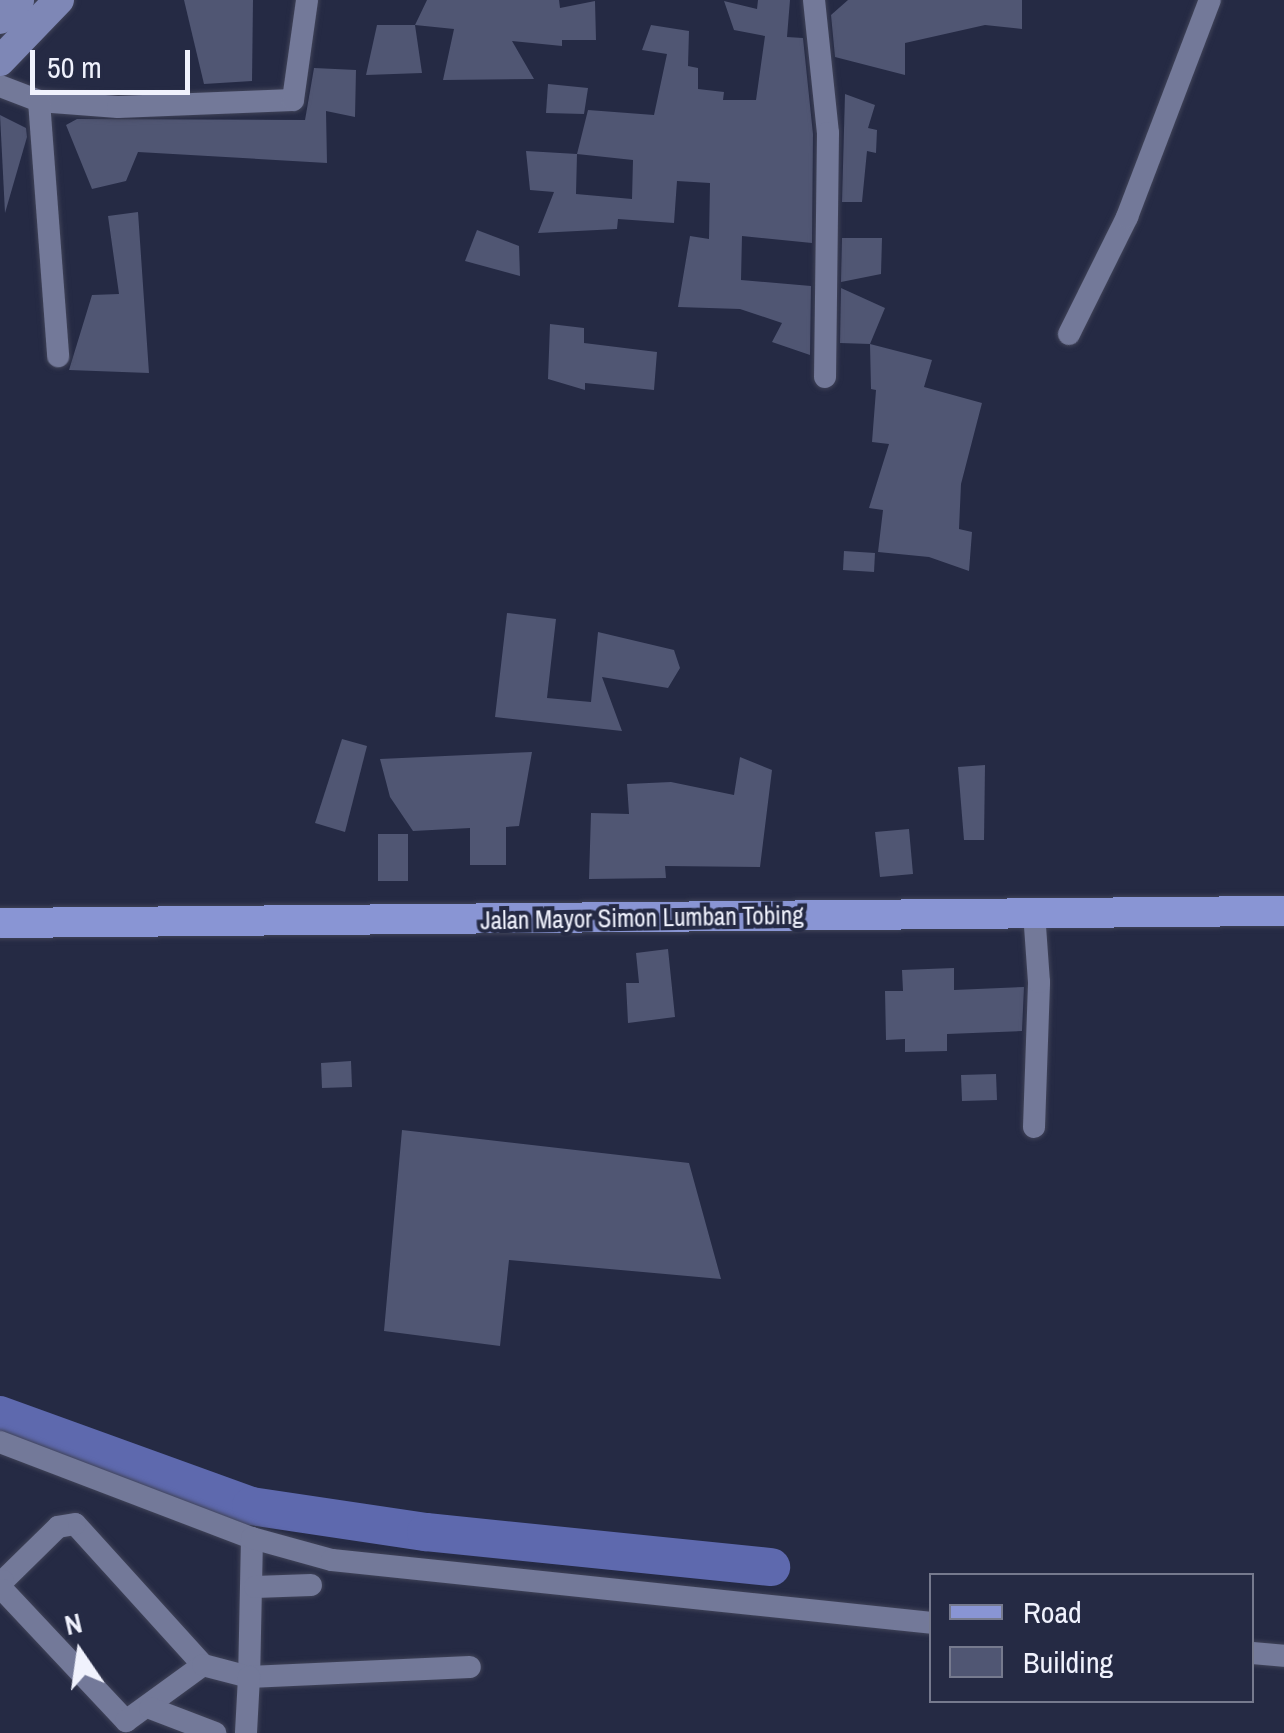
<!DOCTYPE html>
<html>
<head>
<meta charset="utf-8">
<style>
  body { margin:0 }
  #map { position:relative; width:1284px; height:1733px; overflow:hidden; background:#252a44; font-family:"Archivo Narrow",sans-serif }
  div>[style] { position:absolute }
  .river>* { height:38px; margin:-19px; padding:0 19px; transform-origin:19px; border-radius:19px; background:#5e69ae }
  .building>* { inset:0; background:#505673 }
  .roads { filter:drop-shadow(0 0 2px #404358) drop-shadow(0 0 2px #404358) }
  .street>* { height:22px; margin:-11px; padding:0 11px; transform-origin:11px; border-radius:11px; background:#737999 }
  .secondary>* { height:30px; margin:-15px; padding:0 15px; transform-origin:15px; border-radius:15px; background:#7e87b6 }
  .primary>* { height:30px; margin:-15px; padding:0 15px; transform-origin:15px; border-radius:15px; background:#8995d4 }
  span { translate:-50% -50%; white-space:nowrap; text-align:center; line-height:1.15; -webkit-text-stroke:8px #252a44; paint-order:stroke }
  .street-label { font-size:25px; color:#f0f2fd }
  .legend { position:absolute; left:929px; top:1573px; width:325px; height:130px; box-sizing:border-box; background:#252a44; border:2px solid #767a8e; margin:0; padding:12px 18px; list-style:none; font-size:30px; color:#f0f2fd }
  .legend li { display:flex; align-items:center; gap:20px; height:50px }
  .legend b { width:50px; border:2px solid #767a8e }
  .north { position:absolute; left:30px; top:1603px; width:100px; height:100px; -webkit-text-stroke:8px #252a44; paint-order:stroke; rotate:347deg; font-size:28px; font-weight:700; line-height:40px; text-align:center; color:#f0f2fd }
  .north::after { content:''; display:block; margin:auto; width:35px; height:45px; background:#f0f2fd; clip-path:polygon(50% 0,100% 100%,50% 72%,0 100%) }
  .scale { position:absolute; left:30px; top:50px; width:160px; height:45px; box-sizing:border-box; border:5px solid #f0f2fd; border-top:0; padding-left:12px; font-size:30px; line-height:35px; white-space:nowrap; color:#f0f2fd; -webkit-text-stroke:8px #252a44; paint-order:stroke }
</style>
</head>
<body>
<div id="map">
  <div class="river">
    <i style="left:0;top:1415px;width:267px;rotate:19.9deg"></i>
    <i style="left:251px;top:1506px;width:177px;rotate:8.5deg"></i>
    <i style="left:426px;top:1532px;width:347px;rotate:5.8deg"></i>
  </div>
  <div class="building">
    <i style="clip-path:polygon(184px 0,253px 0,252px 81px,204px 84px)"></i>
    <i style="clip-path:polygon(427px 0,559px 0,560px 8px,595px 1px,596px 40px,562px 40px,562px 46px,512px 41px,534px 79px,443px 80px,454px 29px,415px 25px)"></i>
    <i style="clip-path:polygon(evenodd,758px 0,790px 0,787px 37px,803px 38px,813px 134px,812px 243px,742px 236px,741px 280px,811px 286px,810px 355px,772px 342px,782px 323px,740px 309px,678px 307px,690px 236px,709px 239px,710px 183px,677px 181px,674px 223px,618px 219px,617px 229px,538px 233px,554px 192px,530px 190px,526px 151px,577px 154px,588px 110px,654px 115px,667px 54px,642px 50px,651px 25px,689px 31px,688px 66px,698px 68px,698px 89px,724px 92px,723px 100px,756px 100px,765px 36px,734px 30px,724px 1px,757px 9px,758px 0,577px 154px,633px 160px,632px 199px,576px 194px,577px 154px)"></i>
    <i style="clip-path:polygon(848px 0,1022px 0,1022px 29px,985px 25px,905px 43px,905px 75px,835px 57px,831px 15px)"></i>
    <i style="clip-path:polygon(377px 25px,415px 25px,422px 73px,366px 75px)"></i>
    <i style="clip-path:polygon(314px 68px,356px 70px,355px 117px,326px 111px,327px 163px,138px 152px,126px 181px,92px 189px,66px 125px,77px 119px,305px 120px)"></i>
    <i style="clip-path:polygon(548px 84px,588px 88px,584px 114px,546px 113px)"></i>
    <i style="clip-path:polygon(845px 94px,875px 105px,868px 128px,877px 130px,876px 153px,867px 151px,862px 202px,842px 202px)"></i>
    <i style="clip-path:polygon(0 115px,26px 128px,27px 137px,5px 213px)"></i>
    <i style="clip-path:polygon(138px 212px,149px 373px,69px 370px,92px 295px,119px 294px,108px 216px)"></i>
    <i style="clip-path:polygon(477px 230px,519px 246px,520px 276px,465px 261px)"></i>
    <i style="clip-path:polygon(842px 238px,882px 238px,881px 274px,841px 282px)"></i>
    <i style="clip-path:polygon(841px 288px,885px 308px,870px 344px,840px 343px)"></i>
    <i style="clip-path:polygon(550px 324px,584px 328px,584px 343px,657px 352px,654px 390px,585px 383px,585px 390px,548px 379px)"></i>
    <i style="clip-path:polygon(870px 344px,932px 360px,924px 387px,982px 403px,961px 484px,959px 529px,972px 532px,969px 571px,929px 557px,878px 552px,883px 510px,869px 508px,889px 444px,872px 442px,876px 390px,871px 389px)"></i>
    <i style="clip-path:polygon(844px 551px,875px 553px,874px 572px,843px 570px)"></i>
    <i style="clip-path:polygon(507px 613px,556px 619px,547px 698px,591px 702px,598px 632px,674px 650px,680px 668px,668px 688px,602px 677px,622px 731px,495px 717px)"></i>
    <i style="clip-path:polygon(342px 739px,367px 746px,345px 832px,315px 823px)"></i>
    <i style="clip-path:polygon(532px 752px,519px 826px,506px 827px,506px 865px,470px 865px,470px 828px,413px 831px,390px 797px,380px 759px)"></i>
    <i style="clip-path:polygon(740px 757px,772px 770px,760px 867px,665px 866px,666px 878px,589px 879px,591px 813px,629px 814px,627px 784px,671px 782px,734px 795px)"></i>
    <i style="clip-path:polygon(985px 765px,984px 840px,964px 840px,958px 767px)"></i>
    <i style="clip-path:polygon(909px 829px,913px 874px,880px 877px,875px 832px)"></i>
    <i style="clip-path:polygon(378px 834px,408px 834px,408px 881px,378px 881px)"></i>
    <i style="clip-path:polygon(668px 949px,675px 1017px,628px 1023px,626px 983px,639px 983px,636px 953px)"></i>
    <i style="clip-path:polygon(954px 968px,954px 990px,1024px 987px,1022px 1031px,947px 1034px,947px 1051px,905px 1052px,905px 1039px,886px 1040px,885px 991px,903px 991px,902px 970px)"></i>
    <i style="clip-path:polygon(351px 1061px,352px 1087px,322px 1088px,321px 1063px)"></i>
    <i style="clip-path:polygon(996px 1074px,997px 1100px,962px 1101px,961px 1075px)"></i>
    <i style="clip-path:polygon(402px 1130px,689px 1163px,721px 1279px,509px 1260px,500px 1346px,384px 1331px)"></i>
  </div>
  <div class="roads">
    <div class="street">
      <i style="left:814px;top:0;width:134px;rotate:84deg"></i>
      <i style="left:828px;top:133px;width:244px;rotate:90.7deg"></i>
      <i style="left:0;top:86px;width:42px;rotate:21deg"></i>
      <i style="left:39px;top:101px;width:79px;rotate:4.3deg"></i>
      <i style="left:118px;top:107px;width:175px;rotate:-2.3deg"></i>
      <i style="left:293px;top:100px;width:101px;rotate:-82deg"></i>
      <i style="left:39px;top:101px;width:256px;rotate:85.7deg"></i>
      <i style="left:1069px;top:334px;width:131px;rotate:-63.6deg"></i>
      <i style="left:1127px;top:217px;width:232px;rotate:-69.1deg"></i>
      <i style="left:1034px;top:1127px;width:145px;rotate:-88deg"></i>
      <i style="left:1039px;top:982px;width:69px;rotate:-94.1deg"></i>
      <i style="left:0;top:1442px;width:270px;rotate:20.9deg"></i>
      <i style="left:252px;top:1538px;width:139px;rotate:91.2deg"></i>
      <i style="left:249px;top:1677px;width:221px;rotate:-2.6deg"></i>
      <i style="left:252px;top:1538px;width:83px;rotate:15.4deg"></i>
      <i style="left:332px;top:1560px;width:603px;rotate:5.99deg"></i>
      <i style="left:255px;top:1587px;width:56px;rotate:-2deg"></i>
      <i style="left:1252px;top:1653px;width:32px;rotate:5deg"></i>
      <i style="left:203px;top:1665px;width:190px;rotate:-132.2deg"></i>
      <i style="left:75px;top:1524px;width:17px;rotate:170deg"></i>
      <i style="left:58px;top:1527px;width:77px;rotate:135.5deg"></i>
      <i style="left:3px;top:1581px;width:9px;rotate:90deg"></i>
      <i style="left:3px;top:1590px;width:180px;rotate:46.8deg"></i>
      <i style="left:126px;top:1721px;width:95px;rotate:-36deg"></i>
      <i style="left:203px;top:1665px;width:48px;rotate:14.6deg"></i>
      <i style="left:249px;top:1677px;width:56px;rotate:93.1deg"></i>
      <i style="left:150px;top:1708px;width:70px;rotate:21deg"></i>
    </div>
    <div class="secondary">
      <i style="left:0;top:19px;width:27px;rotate:-45deg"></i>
      <i style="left:0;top:61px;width:85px;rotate:-46deg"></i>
    </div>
    <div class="primary">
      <i style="left:0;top:923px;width:1284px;rotate:-0.54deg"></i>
    </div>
  </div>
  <div class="street-label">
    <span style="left:642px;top:918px;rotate:-1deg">Jalan Mayor Simon Lumban Tobing</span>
  </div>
  <ul class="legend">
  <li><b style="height:12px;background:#8995d4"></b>Road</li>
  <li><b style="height:28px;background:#505673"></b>Building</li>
  </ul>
  <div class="north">N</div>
  <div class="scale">50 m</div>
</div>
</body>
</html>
